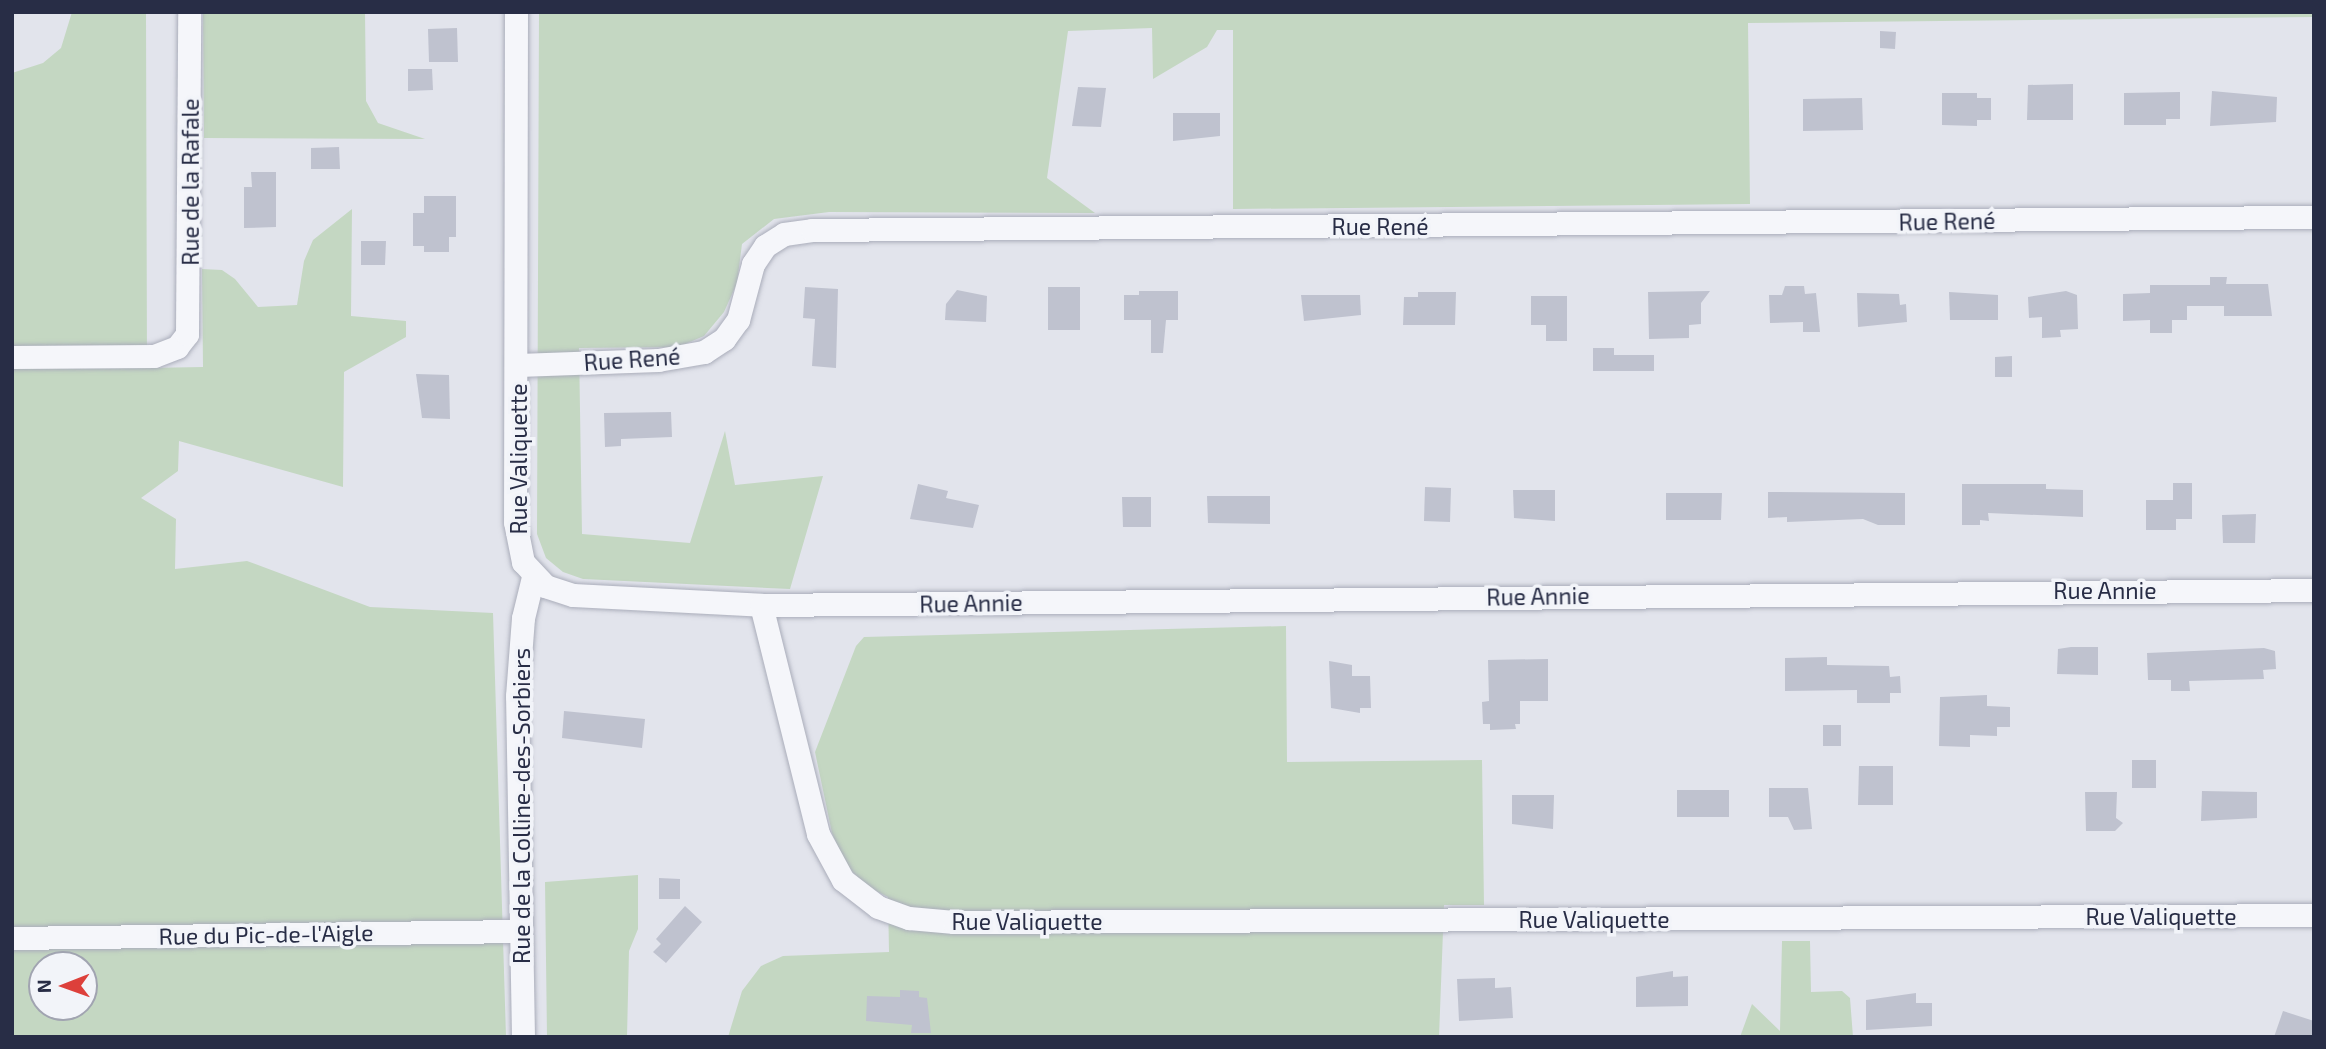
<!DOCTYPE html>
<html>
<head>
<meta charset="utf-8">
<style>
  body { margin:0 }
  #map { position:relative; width:2326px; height:1049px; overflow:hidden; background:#e2e4ec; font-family:"Exo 2",sans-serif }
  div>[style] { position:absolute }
  .green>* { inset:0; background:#c4d7c2 }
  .building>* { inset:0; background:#bfc2cf }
  .roads { filter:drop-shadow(0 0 2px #aaadba) drop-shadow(0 0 2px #aaadba) }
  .minor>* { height:23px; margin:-11.5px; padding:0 11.5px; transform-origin:11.5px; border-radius:11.5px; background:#f5f6fa }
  span { translate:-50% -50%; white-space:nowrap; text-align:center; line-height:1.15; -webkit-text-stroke:7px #f2f4f9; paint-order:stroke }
  .street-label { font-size:23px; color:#282d46 }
  .frame { position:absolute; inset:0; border:14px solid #282d46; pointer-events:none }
  .north { position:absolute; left:28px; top:951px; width:70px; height:70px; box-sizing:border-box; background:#f2f4f9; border:2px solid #a1a4b1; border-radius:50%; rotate:269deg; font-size:19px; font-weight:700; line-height:28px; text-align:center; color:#282d46 }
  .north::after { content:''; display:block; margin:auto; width:24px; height:32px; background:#dd403b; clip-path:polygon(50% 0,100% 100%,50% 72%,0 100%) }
</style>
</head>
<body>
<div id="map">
  <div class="green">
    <i style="clip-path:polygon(evenodd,72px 12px,146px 12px,147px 368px,203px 367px,202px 269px,222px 270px,235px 279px,258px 307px,297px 305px,304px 261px,313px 240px,352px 209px,351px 316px,406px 321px,406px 337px,344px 372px,343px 487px,179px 441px,178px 471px,141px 498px,176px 519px,175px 569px,247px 561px,370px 607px,493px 613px,506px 1037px,12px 1037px,12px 73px,43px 63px,61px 48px,72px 12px,42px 965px,84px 965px,84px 1007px,42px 1007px,42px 965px)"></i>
    <i style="clip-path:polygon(203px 12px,365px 12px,366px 101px,378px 123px,425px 139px,204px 138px)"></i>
    <i style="clip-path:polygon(539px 12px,2314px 12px,2314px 17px,1748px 23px,1750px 204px,1233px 209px,1233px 30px,1217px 30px,1207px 47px,1153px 79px,1152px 28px,1068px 31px,1047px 178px,1095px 213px,829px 212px,774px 219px,742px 244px,737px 283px,724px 312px,704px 336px,678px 347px,579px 348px,582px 534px,690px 543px,725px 431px,735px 485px,823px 476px,790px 589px,583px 579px,563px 572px,546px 558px,537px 534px)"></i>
    <i style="clip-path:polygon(1286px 626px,1287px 762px,1482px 760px,1484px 905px,1444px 905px,1439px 1037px,728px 1037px,742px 991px,761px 966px,783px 956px,889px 952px,888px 897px,866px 886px,845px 864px,832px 833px,815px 752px,856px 646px,864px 637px)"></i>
    <i style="clip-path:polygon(638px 875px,638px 929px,629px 951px,627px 1037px,547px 1037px,545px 882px)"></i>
    <i style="clip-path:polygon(1782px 941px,1810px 941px,1811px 992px,1842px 991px,1850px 998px,1853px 1037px,1740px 1037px,1752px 1004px,1780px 1031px)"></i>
  </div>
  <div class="building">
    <i style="clip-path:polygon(457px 28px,458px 62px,429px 62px,428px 29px)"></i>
    <i style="clip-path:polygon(1880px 31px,1896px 32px,1895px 49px,1880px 48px)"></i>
    <i style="clip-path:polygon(408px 69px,432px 69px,433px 90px,408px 91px)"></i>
    <i style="clip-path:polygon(2073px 84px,2073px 120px,2027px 120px,2028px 85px)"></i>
    <i style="clip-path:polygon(1078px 87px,1106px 88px,1101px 127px,1072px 126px)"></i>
    <i style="clip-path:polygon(2212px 91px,2277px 97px,2276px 122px,2210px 126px)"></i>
    <i style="clip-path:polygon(2180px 92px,2180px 119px,2166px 119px,2166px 125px,2124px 125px,2124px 93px)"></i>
    <i style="clip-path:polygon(1942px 93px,1977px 93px,1977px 98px,1991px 98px,1991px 120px,1977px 120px,1977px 126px,1942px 125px)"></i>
    <i style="clip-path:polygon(1862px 98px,1863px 130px,1803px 131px,1803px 99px)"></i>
    <i style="clip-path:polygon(1173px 113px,1220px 113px,1220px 136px,1173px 141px)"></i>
    <i style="clip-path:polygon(339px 147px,340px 169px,311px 169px,311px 148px)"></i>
    <i style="clip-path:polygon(251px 172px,276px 172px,276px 227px,244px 228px,244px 187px,252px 187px)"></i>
    <i style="clip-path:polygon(424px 196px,456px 196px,456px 237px,449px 237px,449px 252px,424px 252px,424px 246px,413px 246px,413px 213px,424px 213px)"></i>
    <i style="clip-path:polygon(361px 241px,386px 241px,385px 265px,361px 265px)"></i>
    <i style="clip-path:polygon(2210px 277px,2227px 277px,2226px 284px,2268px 284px,2272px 316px,2224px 316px,2224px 306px,2187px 306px,2187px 320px,2172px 320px,2172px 333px,2150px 333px,2150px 320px,2123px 321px,2123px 294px,2150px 293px,2150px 285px,2210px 285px)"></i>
    <i style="clip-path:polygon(1785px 286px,1804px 286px,1805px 294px,1816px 293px,1820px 332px,1803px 332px,1803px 322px,1770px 323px,1769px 295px,1782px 295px)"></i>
    <i style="clip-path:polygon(805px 287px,838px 289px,836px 368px,812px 366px,815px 319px,803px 318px)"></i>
    <i style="clip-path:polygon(1048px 287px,1080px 287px,1080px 330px,1048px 330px)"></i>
    <i style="clip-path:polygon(957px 290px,987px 296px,986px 322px,945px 320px,946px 304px)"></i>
    <i style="clip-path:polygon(1139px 291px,1178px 291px,1178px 320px,1166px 320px,1163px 353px,1151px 353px,1151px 320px,1124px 320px,1124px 295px,1139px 295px)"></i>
    <i style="clip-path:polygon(1710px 291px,1701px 303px,1701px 324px,1689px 325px,1689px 338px,1649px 339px,1648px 292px)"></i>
    <i style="clip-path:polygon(2066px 291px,2077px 295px,2078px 329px,2060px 330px,2061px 337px,2042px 338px,2042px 317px,2029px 318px,2028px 297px)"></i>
    <i style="clip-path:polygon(1418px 292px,1456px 292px,1455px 325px,1403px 325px,1404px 297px,1418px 297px)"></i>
    <i style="clip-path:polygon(1949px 292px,1998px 295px,1998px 320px,1950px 320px)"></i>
    <i style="clip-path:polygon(1857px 293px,1899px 294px,1900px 305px,1906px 304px,1907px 322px,1858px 327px)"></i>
    <i style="clip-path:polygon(1301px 295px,1360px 295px,1361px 315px,1304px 321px)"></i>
    <i style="clip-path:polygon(1531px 296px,1567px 296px,1567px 341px,1546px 341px,1546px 325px,1531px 325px)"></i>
    <i style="clip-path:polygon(1593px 348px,1614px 348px,1614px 355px,1654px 355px,1654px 371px,1593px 371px)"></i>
    <i style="clip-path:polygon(2012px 356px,2012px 377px,1995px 377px,1995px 357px)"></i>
    <i style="clip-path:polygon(416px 374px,449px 375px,450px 419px,422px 418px)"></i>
    <i style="clip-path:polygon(671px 412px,672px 437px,621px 439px,621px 446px,605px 447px,604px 413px)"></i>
    <i style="clip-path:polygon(2173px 483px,2192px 483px,2192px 519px,2176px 519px,2176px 530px,2146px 530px,2146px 500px,2173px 500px)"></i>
    <i style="clip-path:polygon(918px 484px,948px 491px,946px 498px,979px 505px,973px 528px,910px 519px)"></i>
    <i style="clip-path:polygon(1962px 484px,2046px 484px,2046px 489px,2083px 490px,2083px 517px,1988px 513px,1989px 521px,1980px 520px,1980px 525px,1962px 525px)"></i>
    <i style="clip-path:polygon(1425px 487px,1451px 488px,1450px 522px,1424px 521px)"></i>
    <i style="clip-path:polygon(1513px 490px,1555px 490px,1555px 521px,1514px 518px)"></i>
    <i style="clip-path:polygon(1768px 492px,1905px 493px,1905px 525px,1878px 525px,1863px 519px,1787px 522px,1787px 517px,1768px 518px)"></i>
    <i style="clip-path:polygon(1666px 493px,1722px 493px,1721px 520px,1666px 520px)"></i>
    <i style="clip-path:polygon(1207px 496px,1270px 496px,1270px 524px,1208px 523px)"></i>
    <i style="clip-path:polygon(1122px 497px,1151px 497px,1151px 527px,1123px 527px)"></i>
    <i style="clip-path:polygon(2256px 514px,2255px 543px,2223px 543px,2222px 515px)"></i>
    <i style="clip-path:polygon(2071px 647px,2098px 647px,2098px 675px,2057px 674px,2058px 649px)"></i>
    <i style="clip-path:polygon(2264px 648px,2275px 651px,2276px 669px,2263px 670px,2264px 679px,2189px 681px,2190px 691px,2171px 691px,2171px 680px,2148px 680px,2147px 653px)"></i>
    <i style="clip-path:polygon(1827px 657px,1827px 665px,1889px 666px,1890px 677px,1900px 676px,1901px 693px,1890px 693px,1890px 703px,1857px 703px,1857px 690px,1785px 691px,1785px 658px)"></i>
    <i style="clip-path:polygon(1548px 659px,1548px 701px,1520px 701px,1520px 724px,1515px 724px,1516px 729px,1490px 730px,1490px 724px,1483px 724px,1482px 702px,1489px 701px,1488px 660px)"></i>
    <i style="clip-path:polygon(1329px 661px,1352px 665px,1352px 676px,1370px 676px,1371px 708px,1360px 708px,1360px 713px,1331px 708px)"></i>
    <i style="clip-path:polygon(1987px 695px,1987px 706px,2010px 707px,2010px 727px,1997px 727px,1997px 736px,1970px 735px,1970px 747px,1939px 746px,1940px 697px)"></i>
    <i style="clip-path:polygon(564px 711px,645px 719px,642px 748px,562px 738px)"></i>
    <i style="clip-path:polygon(1823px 725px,1841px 725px,1841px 746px,1823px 746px)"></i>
    <i style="clip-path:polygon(2132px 760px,2156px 760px,2156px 788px,2132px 788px)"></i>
    <i style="clip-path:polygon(1859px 766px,1893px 766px,1893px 805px,1858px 805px)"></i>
    <i style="clip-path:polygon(1769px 788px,1808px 788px,1812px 829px,1794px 830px,1788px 817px,1769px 817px)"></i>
    <i style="clip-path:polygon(1677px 790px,1729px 790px,1729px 817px,1677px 817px)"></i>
    <i style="clip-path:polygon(2202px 791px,2257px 792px,2257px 818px,2201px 821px)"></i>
    <i style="clip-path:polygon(2085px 792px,2117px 792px,2116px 818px,2123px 823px,2115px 831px,2086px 831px)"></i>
    <i style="clip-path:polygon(1512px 795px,1554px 795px,1553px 829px,1512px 824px)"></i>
    <i style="clip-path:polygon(659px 878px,680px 879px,680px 899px,659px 899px)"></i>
    <i style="clip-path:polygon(685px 906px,702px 922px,666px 963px,653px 952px,661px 944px,656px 939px)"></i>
    <i style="clip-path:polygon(1673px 971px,1673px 977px,1688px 976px,1688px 1006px,1636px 1007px,1636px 977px)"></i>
    <i style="clip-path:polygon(1495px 978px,1495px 988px,1511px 987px,1513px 1018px,1459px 1021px,1457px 979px)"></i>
    <i style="clip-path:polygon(900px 990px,919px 991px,919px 997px,927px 998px,931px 1033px,911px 1033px,912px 1025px,866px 1021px,867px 996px,900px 997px)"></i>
    <i style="clip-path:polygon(1916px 993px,1916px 1003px,1932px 1003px,1932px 1026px,1866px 1030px,1866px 1000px)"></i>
    <i style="clip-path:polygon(2283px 1011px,2314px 1021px,2314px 1037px,2274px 1037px)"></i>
  </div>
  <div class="roads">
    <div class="minor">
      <i style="left:516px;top:12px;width:510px;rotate:90.11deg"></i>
      <i style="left:515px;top:522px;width:41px;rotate:78.7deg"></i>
      <i style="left:523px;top:562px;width:33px;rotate:47deg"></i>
      <i style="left:545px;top:586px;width:29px;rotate:18deg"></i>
      <i style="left:573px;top:595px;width:188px;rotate:3deg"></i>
      <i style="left:761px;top:605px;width:236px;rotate:76deg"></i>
      <i style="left:818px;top:834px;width:52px;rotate:61.5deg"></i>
      <i style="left:843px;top:880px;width:44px;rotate:37.6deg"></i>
      <i style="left:878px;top:907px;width:33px;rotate:20deg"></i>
      <i style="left:909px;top:918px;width:45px;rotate:5.1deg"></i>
      <i style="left:954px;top:922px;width:1360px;rotate:-0.29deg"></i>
      <i style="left:12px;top:357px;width:142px;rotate:-0.4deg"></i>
      <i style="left:154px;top:356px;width:25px;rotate:-21deg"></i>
      <i style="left:177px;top:347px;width:16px;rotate:-52deg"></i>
      <i style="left:187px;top:334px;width:322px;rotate:-89.6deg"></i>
      <i style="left:518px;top:365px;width:140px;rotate:-2deg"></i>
      <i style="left:658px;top:360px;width:47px;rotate:-9.9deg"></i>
      <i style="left:704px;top:352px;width:24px;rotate:-33deg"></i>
      <i style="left:724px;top:339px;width:24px;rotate:-54deg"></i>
      <i style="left:738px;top:320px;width:58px;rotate:-75deg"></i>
      <i style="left:753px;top:264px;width:22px;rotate:-56deg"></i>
      <i style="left:765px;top:246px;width:22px;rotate:-32deg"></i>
      <i style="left:784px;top:234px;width:28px;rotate:-8deg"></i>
      <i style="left:812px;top:230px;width:1502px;rotate:-0.5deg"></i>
      <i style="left:761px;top:605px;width:1553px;rotate:-0.55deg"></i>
      <i style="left:12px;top:938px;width:508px;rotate:-0.79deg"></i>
      <i style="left:523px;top:1037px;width:341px;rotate:-91deg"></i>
      <i style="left:517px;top:696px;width:78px;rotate:-85.6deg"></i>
      <i style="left:523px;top:618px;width:42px;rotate:-76.3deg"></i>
    </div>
  </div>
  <div class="street-label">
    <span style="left:190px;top:182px;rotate:-90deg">Rue de la Rafale</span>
    <span style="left:1947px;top:221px;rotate:-1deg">Rue René</span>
    <span style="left:1380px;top:226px">Rue René</span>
    <span style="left:632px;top:359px;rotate:-4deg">Rue René</span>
    <span style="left:518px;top:459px;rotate:-90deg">Rue Valiquette</span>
    <span style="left:2105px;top:590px">Rue Annie</span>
    <span style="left:1538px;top:596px;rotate:-1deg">Rue Annie</span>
    <span style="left:971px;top:603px;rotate:-1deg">Rue Annie</span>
    <span style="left:521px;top:806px;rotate:-90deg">Rue de la Colline-des-Sorbiers</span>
    <span style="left:2161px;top:916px">Rue Valiquette</span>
    <span style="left:1594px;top:919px">Rue Valiquette</span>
    <span style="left:1027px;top:921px">Rue Valiquette</span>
    <span style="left:266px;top:934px;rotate:-1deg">Rue du Pic-de-l'Aigle</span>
  </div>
  <div class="frame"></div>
  <div class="north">N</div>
</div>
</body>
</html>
